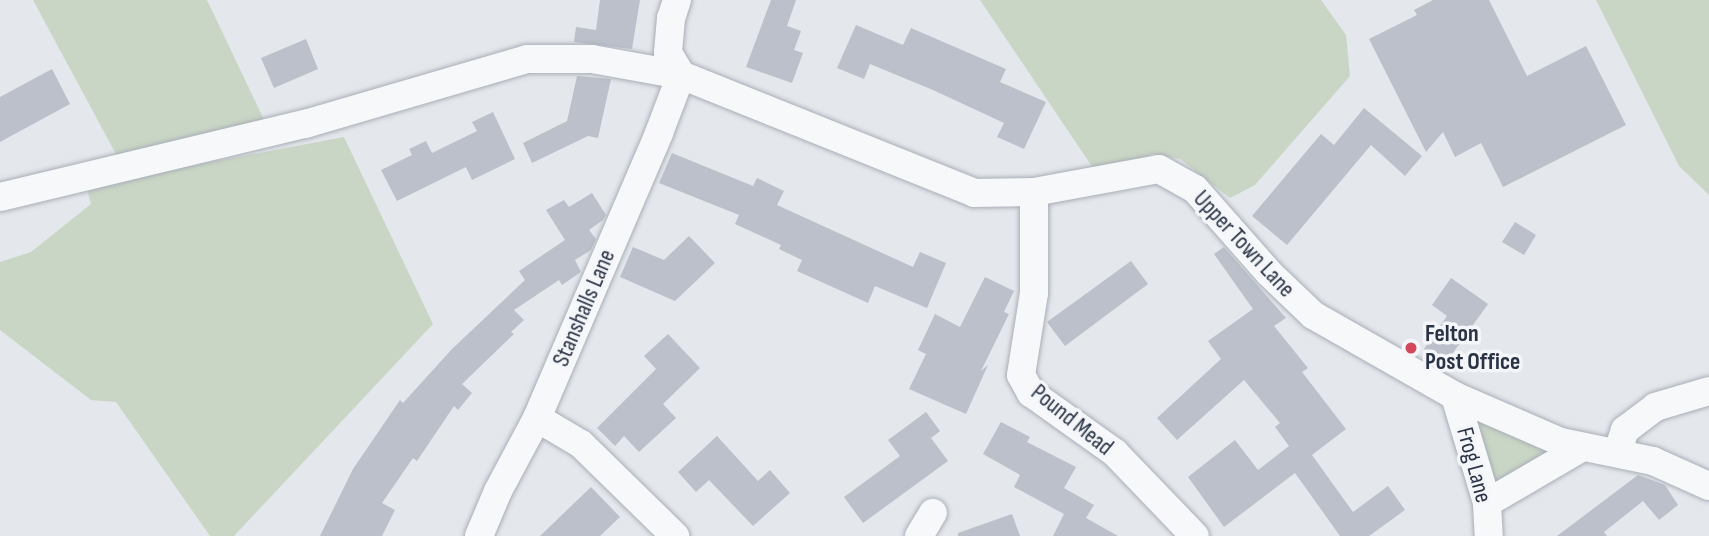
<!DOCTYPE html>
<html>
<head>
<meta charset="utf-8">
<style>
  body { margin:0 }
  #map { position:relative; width:1709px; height:536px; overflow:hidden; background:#e4e7ec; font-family:"Sofia Sans Condensed",sans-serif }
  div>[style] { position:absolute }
  .green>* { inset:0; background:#c9d6c5 }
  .building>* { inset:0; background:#bbc0ca }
  .roads { filter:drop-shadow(0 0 2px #a9aeb7) drop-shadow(0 0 2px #a9aeb7) }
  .minor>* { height:28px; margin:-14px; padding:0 14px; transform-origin:14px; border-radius:14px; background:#f7f8fa }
  .dots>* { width:19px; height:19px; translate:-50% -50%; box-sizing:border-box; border:4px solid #f4f6f9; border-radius:50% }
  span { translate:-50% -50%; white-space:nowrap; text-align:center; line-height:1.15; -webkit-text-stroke:7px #f4f6f9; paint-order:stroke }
  .street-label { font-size:24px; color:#2b3445 }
  .poi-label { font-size:24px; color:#2b3445; font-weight:700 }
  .left { translate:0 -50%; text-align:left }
</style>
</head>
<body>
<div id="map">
  <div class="green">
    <i style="clip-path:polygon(33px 0,207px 0,265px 122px,117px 156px)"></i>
    <i style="clip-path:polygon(980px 0,1321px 0,1346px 35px,1350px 76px,1255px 185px,1230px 198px,1180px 159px,1164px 156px,1153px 154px,1097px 174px)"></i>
    <i style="clip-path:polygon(1596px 0,1709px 0,1709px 195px,1679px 166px)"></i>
    <i style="clip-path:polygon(344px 137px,433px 324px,234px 536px,210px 536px,116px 402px,91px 400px,0 330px,0 262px,31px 252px,91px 204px,87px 189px,153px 173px)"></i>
    <i style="clip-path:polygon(1472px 411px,1553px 452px,1487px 487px)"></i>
  </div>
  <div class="building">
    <i style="clip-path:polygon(600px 0,640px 0,632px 49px,574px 42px,576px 27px,596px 30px)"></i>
    <i style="clip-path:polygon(771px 0,796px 0,787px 26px,801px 31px,794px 50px,803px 53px,792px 83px,746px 67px)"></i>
    <i style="clip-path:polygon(1433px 0,1489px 0,1527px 76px,1586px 46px,1626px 125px,1503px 187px,1481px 143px,1455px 157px,1443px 132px,1426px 152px,1369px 39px,1417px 15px,1414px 10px)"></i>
    <i style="clip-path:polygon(856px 25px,903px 45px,911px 28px,1006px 69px,1000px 82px,1046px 102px,1024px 149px,997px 137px,1004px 123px,933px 90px,870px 64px,864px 79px,837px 68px)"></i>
    <i style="clip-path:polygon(306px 39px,318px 69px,274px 88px,261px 58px)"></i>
    <i style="clip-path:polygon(52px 69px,70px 104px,0 142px,0 97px)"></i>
    <i style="clip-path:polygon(577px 76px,611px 79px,598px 138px,588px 136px,532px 163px,523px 143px,567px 121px)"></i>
    <i style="clip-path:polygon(1364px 108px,1422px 156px,1405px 176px,1371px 145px,1287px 245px,1252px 216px,1321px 134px,1334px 145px)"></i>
    <i style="clip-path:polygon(493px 112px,515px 159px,472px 180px,466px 167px,397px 201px,381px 170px,412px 155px,409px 149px,426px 141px,432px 153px,477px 131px,472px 122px)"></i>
    <i style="clip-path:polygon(672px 153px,753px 186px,757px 178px,784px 191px,777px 205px,913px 267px,920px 252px,946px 263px,927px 308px,875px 286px,868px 303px,797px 271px,802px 260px,779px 249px,781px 245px,735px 224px,739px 215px,659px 183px)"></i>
    <i style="clip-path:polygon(592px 193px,606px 215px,603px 220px,589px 230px,596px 239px,591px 250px,575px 260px,581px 272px,562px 285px,559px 280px,514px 310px,524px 320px,511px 332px,514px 334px,462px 384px,472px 393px,458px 410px,454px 406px,417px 461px,413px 458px,382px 503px,395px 510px,382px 536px,320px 536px,353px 469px,400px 400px,403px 403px,452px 349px,525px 280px,519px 271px,565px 240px,546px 210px,564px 200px,569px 207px)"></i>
    <i style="clip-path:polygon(1515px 222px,1536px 235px,1524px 255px,1502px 242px)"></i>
    <i style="clip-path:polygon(689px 236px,715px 263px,675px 301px,620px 277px,633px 247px,664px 260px)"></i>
    <i style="clip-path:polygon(1224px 247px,1286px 318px,1274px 326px,1308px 368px,1302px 372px,1346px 429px,1312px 455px,1353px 512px,1388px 486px,1405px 510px,1369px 536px,1340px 536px,1295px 473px,1224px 527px,1188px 477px,1235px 440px,1258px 470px,1289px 446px,1275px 427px,1280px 423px,1244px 380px,1177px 440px,1157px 418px,1221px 359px,1208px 341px,1253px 309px,1214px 254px)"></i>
    <i style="clip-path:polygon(1131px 261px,1148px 284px,1065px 346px,1047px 322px)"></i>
    <i style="clip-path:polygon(985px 277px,1014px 291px,1004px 312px,1009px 314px,981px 371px,988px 365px,966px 414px,909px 389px,926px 354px,918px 350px,935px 314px,960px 327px)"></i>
    <i style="clip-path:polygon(1451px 278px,1488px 304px,1445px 364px,1424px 349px,1447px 316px,1432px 305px)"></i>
    <i style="clip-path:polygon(668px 334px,700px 368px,663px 404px,676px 418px,639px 452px,624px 436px,615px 446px,597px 428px,656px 369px,644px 356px)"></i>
    <i style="clip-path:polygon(926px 412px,940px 431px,931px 438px,948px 461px,863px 523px,844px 497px,900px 456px,888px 440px)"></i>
    <i style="clip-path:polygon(1001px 422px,1030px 437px,1027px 442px,1076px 467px,1064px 488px,1094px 505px,1086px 518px,1118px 536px,1053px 536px,1064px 514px,1014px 487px,1020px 475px,983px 454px)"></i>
    <i style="clip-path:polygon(717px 436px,758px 481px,770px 470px,790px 493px,753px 526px,709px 480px,696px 492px,678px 472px)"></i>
    <i style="clip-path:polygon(1638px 475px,1665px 485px,1678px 505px,1659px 520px,1643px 501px,1604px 532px,1607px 536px,1557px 536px)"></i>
    <i style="clip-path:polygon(591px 487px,620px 517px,600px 536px,540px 536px)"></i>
    <i style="clip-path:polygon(1012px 514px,1020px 536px,958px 536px,958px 533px)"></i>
  </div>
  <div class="roads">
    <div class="minor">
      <i style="left:677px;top:0;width:19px;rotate:108deg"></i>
      <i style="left:671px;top:18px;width:35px;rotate:95deg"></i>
      <i style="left:668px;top:53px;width:26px;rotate:59deg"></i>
      <i style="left:1034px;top:192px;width:101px;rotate:90deg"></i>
      <i style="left:1034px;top:293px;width:83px;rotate:99deg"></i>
      <i style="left:1021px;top:375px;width:21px;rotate:61deg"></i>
      <i style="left:1031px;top:393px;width:103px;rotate:35.5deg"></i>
      <i style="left:1115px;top:453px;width:115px;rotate:46.1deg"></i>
      <i style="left:0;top:197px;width:314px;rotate:-13.5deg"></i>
      <i style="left:305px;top:124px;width:231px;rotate:-16.3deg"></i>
      <i style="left:527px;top:59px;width:65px"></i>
      <i style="left:592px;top:59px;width:90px;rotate:10.2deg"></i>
      <i style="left:681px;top:75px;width:316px;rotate:21.9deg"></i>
      <i style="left:974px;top:193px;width:60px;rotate:-1deg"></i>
      <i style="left:1034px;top:192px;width:127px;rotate:-10.4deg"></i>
      <i style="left:1159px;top:169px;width:41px;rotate:29.1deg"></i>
      <i style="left:1195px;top:189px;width:112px;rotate:48.6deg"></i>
      <i style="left:1269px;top:273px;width:61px;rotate:43.7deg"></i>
      <i style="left:1313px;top:315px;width:163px;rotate:29.7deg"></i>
      <i style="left:1455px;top:396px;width:116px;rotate:23.5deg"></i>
      <i style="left:1561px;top:442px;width:94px;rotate:11.7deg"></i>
      <i style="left:1653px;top:461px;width:61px;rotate:24.1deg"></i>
      <i style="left:1455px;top:396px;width:112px;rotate:73.3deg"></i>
      <i style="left:1487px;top:503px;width:33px;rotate:87deg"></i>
      <i style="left:537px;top:418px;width:51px;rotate:30.6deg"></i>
      <i style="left:581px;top:444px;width:132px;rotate:44.4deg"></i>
      <i style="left:1618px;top:451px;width:22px;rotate:-72deg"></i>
      <i style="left:1625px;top:430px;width:38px;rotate:-37deg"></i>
      <i style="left:1655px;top:407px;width:56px;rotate:-16.5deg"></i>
      <i style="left:1487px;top:503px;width:109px;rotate:-30.3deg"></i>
      <i style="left:479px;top:536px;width:49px;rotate:-67.1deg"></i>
      <i style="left:498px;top:491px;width:83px;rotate:-61.9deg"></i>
      <i style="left:537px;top:418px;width:310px;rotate:-66.8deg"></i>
      <i style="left:659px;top:133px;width:62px;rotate:-69.2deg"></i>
      <i style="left:919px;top:536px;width:27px;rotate:-59deg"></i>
    </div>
  </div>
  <div class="dots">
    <i style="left:1411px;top:348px;background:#d1495b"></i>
  </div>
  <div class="street-label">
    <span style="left:1244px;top:244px;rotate:47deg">Upper Town Lane</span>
    <span style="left:584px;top:308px;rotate:-67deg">Stanshalls Lane</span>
    <span style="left:1072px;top:420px;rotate:39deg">Pound Mead</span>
    <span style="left:1474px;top:465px;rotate:75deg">Frog Lane</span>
  </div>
  <div class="poi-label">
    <span class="left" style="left:1425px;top:348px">Felton<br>Post Office</span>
  </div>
</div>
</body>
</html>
